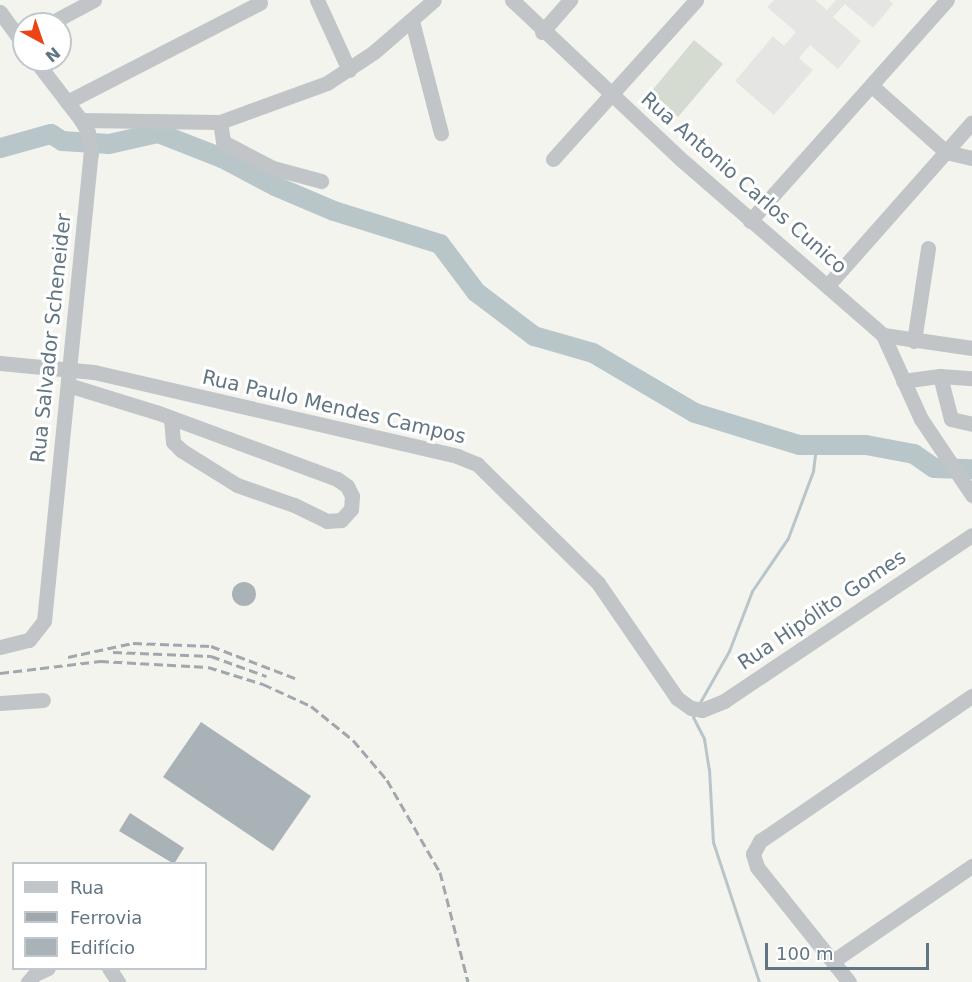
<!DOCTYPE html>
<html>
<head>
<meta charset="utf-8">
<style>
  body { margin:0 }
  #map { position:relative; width:972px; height:982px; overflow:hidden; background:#f4f4ef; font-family:"DejaVu Sans",sans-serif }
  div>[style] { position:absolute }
  .built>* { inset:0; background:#e5e6e3 }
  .green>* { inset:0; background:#d5dbd0 }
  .stream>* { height:3px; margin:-1.5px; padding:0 1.5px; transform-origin:1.5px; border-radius:1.5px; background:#b8c6ca }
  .river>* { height:20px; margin:-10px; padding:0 10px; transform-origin:10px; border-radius:10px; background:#b8c6ca }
  .building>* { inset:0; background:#a9b2b7 }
  .round { border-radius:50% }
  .minor>* { height:15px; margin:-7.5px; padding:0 7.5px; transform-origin:7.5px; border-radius:7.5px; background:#c1c5c8 }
  .rail>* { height:3px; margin-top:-1.5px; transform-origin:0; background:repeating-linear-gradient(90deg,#a1a8ad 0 9px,transparent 0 13.5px) }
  span { translate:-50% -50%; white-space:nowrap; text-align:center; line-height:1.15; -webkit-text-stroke:6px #fff; paint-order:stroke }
  .street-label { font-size:20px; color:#617583 }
  .legend { position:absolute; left:12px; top:862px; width:195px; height:108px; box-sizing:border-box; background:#fff; border:2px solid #c0c8cd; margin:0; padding:8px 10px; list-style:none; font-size:18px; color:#617583 }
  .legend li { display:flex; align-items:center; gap:12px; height:30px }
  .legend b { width:30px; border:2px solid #c0c8cd }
  .north { position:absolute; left:12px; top:12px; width:60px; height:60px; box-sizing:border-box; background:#fff; border:2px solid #c0c8cd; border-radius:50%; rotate:140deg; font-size:16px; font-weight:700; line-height:24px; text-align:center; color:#617583 }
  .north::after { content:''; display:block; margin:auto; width:21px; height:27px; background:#ed4417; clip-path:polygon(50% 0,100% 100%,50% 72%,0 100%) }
  .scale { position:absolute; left:765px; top:943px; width:164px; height:27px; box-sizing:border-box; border:3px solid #617583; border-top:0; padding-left:8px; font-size:18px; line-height:21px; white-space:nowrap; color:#617583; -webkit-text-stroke:4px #fff; paint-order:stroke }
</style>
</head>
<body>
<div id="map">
  <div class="built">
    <i style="clip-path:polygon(774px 0,815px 0,827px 10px,836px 0,889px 0,893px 4px,873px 28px,845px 4px,833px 17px,861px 41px,838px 69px,810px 45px,799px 58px,813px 70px,774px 115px,735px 81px,773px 36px,784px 46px,796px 32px,767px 7px)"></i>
  </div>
  <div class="green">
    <i style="clip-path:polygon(694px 40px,723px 64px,678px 117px,650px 93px)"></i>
  </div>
  <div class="stream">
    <i style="left:699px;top:704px;width:61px;rotate:-60.5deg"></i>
    <i style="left:729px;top:651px;width:64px;rotate:-69deg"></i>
    <i style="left:752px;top:591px;width:64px;rotate:-55.8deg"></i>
    <i style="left:788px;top:538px;width:72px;rotate:-69.5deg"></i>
    <i style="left:813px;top:471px;width:24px;rotate:-83deg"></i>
    <i style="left:695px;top:713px;width:4px;rotate:117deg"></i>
    <i style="left:693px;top:717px;width:25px;rotate:63deg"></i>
    <i style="left:704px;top:739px;width:30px;rotate:81deg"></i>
    <i style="left:709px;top:769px;width:73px;rotate:86.9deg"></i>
    <i style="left:713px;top:842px;width:147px;rotate:71.8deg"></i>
  </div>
  <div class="river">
    <i style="left:0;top:148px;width:53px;rotate:-15.4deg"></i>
    <i style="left:51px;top:134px;width:13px;rotate:32deg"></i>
    <i style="left:62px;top:141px;width:47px;rotate:3.7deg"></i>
    <i style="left:109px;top:144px;width:50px;rotate:-12.7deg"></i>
    <i style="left:158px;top:133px;width:69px;rotate:21.3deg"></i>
    <i style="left:222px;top:158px;width:60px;rotate:27.8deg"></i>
    <i style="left:275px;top:186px;width:64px;rotate:23deg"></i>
    <i style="left:334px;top:211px;width:111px;rotate:17.3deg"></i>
    <i style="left:440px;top:244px;width:60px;rotate:53.1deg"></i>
    <i style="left:476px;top:292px;width:73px;rotate:37.2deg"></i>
    <i style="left:534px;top:336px;width:61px;rotate:16.1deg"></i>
    <i style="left:593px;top:353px;width:118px;rotate:30.5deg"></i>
    <i style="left:695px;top:413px;width:109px;rotate:17.1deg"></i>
    <i style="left:799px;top:445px;width:67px"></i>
    <i style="left:866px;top:445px;width:49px;rotate:10.6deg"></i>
    <i style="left:914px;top:454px;width:24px;rotate:35deg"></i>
    <i style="left:934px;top:468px;width:38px;rotate:2deg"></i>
  </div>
  <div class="building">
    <i class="round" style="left:232px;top:582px;width:24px;height:24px"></i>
    <i style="clip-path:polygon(201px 722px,311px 796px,273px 851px,163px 777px)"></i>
    <i style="clip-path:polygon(130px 813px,184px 848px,174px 864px,119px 831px)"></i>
  </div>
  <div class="minor">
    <i style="left:317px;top:0;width:77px;rotate:65.4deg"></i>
    <i style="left:512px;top:0;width:235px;rotate:43.3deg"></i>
    <i style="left:683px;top:161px;width:265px;rotate:41deg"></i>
    <i style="left:883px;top:335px;width:90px;rotate:8.3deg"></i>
    <i style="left:0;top:12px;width:41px;rotate:54deg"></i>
    <i style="left:412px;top:21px;width:116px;rotate:75.5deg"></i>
    <i style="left:49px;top:24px;width:51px;rotate:-28.1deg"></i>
    <i style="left:542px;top:32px;width:43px;rotate:-48.8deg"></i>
    <i style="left:872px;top:86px;width:99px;rotate:41.7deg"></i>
    <i style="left:946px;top:152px;width:27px;rotate:13deg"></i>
    <i style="left:67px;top:102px;width:217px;rotate:-27.2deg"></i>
    <i style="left:81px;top:120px;width:139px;rotate:0.8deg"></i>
    <i style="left:220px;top:122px;width:114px;rotate:-20deg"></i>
    <i style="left:327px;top:83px;width:56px;rotate:-33.4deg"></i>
    <i style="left:374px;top:52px;width:79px;rotate:-40.9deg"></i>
    <i style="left:220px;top:122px;width:20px;rotate:81deg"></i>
    <i style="left:223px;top:142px;width:56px;rotate:27.5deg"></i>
    <i style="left:273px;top:168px;width:50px;rotate:15.2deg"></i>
    <i style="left:553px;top:159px;width:214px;rotate:-48deg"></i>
    <i style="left:750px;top:221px;width:296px;rotate:-48.3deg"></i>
    <i style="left:828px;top:285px;width:217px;rotate:-48.5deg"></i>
    <i style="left:883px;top:335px;width:92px;rotate:65.7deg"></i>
    <i style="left:921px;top:419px;width:92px;rotate:56.1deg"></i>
    <i style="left:914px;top:341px;width:94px;rotate:-81.4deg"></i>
    <i style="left:0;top:363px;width:94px;rotate:5.5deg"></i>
    <i style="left:94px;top:372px;width:373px;rotate:13deg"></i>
    <i style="left:457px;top:456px;width:22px;rotate:22deg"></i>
    <i style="left:477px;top:464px;width:170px;rotate:44.5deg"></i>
    <i style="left:598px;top:583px;width:140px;rotate:55.5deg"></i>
    <i style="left:677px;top:698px;width:17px;rotate:36deg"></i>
    <i style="left:691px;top:708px;width:11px;rotate:10deg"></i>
    <i style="left:702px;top:710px;width:24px;rotate:-22deg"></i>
    <i style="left:724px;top:701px;width:298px;rotate:-33.8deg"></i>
    <i style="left:940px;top:376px;width:44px;rotate:75.7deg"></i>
    <i style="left:951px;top:419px;width:22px;rotate:13deg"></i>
    <i style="left:903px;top:381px;width:37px;rotate:-8deg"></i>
    <i style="left:940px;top:376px;width:32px;rotate:4deg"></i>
    <i style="left:68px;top:385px;width:92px;rotate:17.1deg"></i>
    <i style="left:156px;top:412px;width:193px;rotate:20.3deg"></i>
    <i style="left:337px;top:479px;width:12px;rotate:35deg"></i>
    <i style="left:347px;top:486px;width:11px;rotate:63deg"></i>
    <i style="left:352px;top:496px;width:13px;rotate:94deg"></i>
    <i style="left:351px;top:509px;width:15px;rotate:132deg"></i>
    <i style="left:341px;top:520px;width:14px;rotate:176deg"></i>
    <i style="left:327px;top:521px;width:37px;rotate:-154deg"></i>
    <i style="left:294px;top:505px;width:60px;rotate:-160.7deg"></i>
    <i style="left:237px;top:485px;width:66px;rotate:-148deg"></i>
    <i style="left:181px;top:450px;width:11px;rotate:-135deg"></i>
    <i style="left:173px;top:442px;width:24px;rotate:-95deg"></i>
    <i style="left:0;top:647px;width:30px;rotate:-14deg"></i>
    <i style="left:29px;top:640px;width:24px;rotate:-52deg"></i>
    <i style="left:44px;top:621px;width:469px;rotate:-84.3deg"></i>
    <i style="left:91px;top:154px;width:22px;rotate:-98deg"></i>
    <i style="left:88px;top:132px;width:14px;rotate:-120deg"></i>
    <i style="left:81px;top:120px;width:76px;rotate:-127.5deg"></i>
    <i style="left:0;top:703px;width:43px;rotate:-4deg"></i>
    <i style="left:833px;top:961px;width:168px;rotate:-34.4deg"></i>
    <i style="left:109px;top:968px;width:17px;rotate:57deg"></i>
    <i style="left:28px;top:982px;width:11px;rotate:-49deg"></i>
    <i style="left:35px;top:974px;width:14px;rotate:-25deg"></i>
    <i style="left:849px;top:982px;width:147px;rotate:-128.7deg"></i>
    <i style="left:757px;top:867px;width:14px;rotate:-107deg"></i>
    <i style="left:753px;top:854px;width:15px;rotate:-62deg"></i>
    <i style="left:760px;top:841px;width:257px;rotate:-34.4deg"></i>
  </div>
  <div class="rail">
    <i style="left:113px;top:652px;width:98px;rotate:2.3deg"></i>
    <i style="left:211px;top:656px;width:59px;rotate:20deg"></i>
    <i style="left:68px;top:657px;width:66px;rotate:-12.2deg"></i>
    <i style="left:133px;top:643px;width:78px;rotate:2.2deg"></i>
    <i style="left:211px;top:646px;width:90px;rotate:20.9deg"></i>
    <i style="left:0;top:673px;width:101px;rotate:-6.8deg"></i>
    <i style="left:100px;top:661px;width:108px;rotate:3.2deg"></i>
    <i style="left:208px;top:667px;width:58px;rotate:17.2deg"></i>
    <i style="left:263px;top:684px;width:53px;rotate:24.6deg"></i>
    <i style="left:311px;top:706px;width:54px;rotate:39deg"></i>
    <i style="left:353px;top:740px;width:52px;rotate:49.6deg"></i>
    <i style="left:387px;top:780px;width:106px;rotate:60.1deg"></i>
    <i style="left:440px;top:872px;width:114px;rotate:75.7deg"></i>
  </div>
  <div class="street-label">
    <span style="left:744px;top:183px;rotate:41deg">Rua Antonio Carlos Cunico</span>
    <span style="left:51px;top:338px;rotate:-84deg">Rua Salvador Scheneider</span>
    <span style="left:334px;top:407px;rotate:13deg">Rua Paulo Mendes Campos</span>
    <span style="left:822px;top:610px;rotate:-34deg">Rua Hipólito Gomes</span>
  </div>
  <ul class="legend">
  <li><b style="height:8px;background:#c1c5c8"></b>Rua</li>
  <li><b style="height:8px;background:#a1a8ad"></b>Ferrovia</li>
  <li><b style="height:16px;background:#a9b2b7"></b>Edifício</li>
  </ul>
  <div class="north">N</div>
  <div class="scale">100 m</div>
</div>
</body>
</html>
